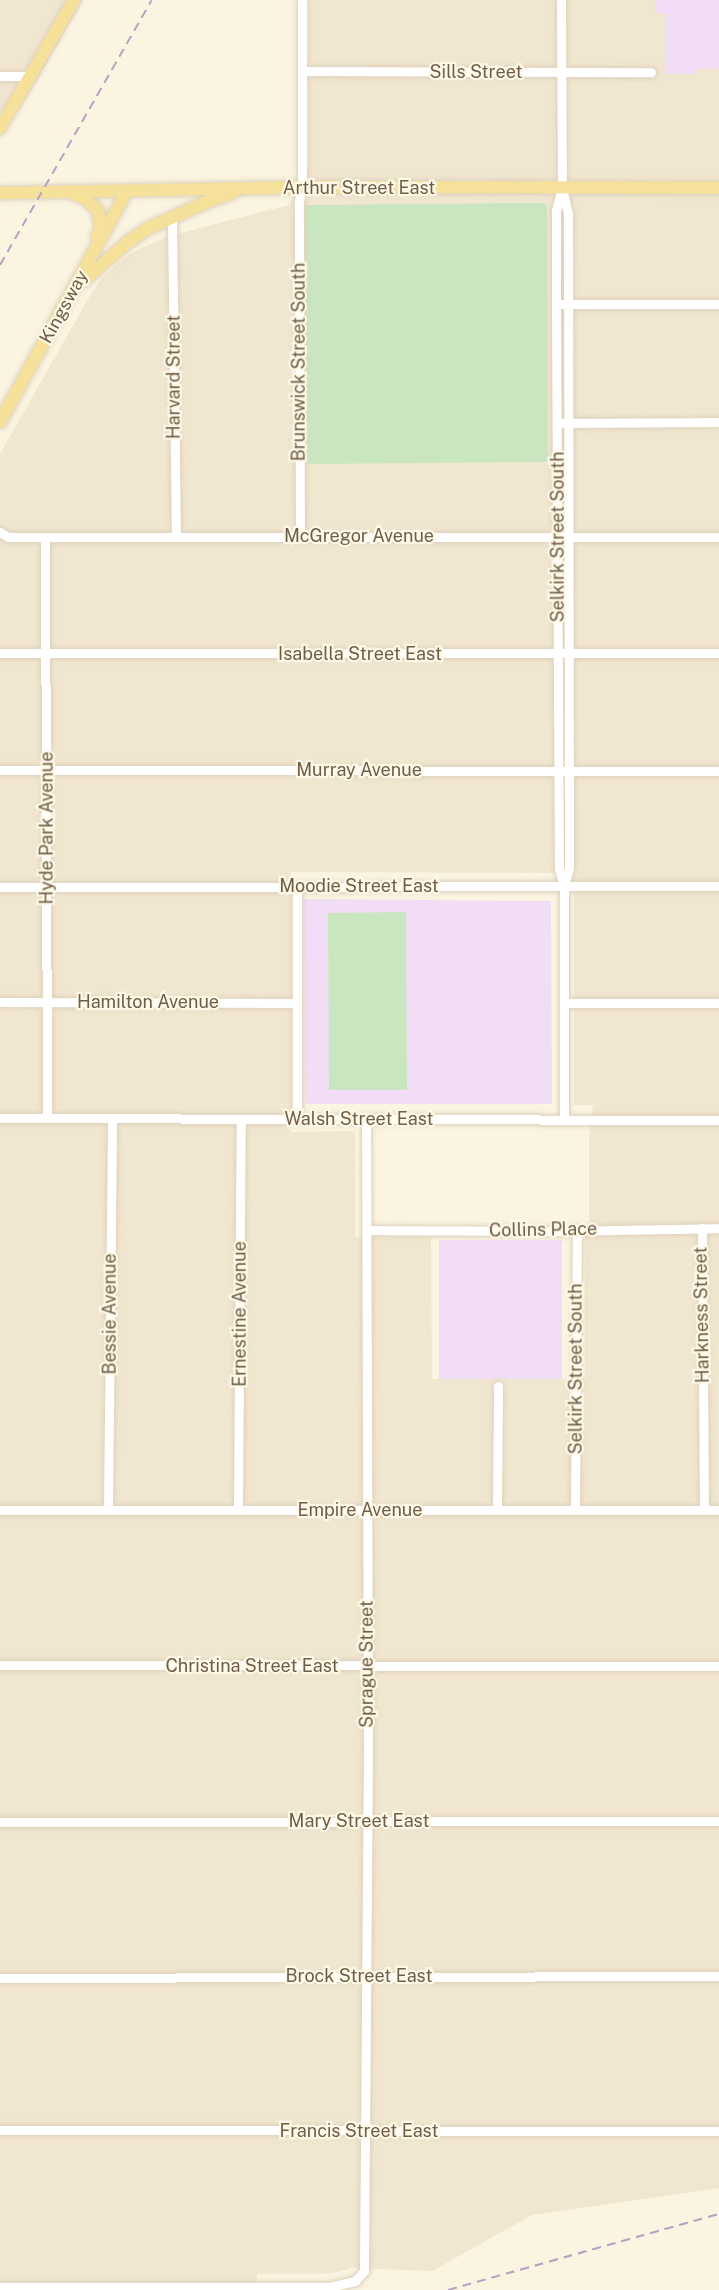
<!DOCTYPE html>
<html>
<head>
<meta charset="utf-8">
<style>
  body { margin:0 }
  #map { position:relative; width:719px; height:2290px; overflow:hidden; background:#faf4e0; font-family:"Public Sans",sans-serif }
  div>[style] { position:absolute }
  .residential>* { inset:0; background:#f1e6cf }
  .education>* { inset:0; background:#f1ddf6 }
  .green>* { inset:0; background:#cae6c0 }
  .roads { filter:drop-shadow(0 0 2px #ded1bd) drop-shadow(0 0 2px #ded1bd) }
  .minor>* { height:9px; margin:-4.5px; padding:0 4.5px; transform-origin:4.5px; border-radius:4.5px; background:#fff }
  .major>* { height:12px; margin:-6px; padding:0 6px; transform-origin:6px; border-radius:6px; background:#f6e19b }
  .rail>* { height:2px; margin-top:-1px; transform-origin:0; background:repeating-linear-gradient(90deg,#b7a1c2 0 9px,transparent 0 15px) }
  span { translate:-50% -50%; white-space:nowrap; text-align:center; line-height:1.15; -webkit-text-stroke:4.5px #fef8e6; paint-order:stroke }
  .street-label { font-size:18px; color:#6f5c49 }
</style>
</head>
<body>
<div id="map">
  <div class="residential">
    <i style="clip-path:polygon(0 0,83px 0,33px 88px,0 138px)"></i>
    <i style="clip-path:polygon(evenodd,309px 0,655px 0,655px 13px,665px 13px,696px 74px,697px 69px,719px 69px,719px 2188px,532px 2215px,432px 2271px,353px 2268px,328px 2274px,257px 2274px,256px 2290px,0 2290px,0 454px,91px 294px,102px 278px,129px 254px,166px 237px,289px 205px,309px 165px,309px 0,291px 872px,574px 873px,574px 1105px,593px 1105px,589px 1135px,589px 1236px,585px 1236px,585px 1379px,432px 1379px,431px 1237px,355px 1237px,355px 1131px,291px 1132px,291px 872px)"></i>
  </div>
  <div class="education">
    <i style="clip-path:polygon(655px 0,719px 0,719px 69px,697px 69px,696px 74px,666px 74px,665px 13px,655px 13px)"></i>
    <i style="clip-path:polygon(304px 899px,551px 901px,552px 1104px,305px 1104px)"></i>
    <i style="clip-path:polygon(439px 1240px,562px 1240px,562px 1379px,439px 1379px)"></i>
  </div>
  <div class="green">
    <i style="clip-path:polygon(544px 203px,547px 206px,548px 462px,306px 464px,305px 205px)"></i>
    <i style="clip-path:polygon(406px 912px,407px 1090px,329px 1090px,328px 913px)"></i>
  </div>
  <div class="roads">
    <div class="minor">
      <i style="left:561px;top:0;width:188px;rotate:89.7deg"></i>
      <i style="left:562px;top:188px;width:26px;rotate:77deg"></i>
      <i style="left:568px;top:213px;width:655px;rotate:89.91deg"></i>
      <i style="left:569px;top:868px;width:17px;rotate:107deg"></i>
      <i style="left:302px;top:71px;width:349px;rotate:0.2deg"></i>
      <i style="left:0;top:76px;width:30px"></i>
      <i style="left:562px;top:188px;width:24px;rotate:105deg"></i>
      <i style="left:556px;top:211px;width:93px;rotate:90deg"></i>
      <i style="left:556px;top:304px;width:565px;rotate:89.7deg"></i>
      <i style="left:559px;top:869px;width:18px;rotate:74deg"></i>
      <i style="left:564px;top:886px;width:234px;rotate:90deg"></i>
      <i style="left:172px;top:216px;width:321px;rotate:89.3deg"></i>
      <i style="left:562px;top:304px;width:157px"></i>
      <i style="left:563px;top:423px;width:156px;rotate:-0.4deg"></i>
      <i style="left:0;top:532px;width:9px;rotate:32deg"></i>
      <i style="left:8px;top:537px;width:711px"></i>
      <i style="left:300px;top:536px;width:335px;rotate:-90.2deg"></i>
      <i style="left:299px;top:201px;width:14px;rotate:-78deg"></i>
      <i style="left:302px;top:187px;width:187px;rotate:-90deg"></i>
      <i style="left:45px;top:537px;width:581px;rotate:89.8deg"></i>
      <i style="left:0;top:653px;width:719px"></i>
      <i style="left:0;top:770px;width:719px;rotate:0.08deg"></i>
      <i style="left:297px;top:886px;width:233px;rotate:90deg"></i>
      <i style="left:0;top:887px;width:719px;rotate:-0.08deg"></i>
      <i style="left:0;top:1002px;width:297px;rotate:0.2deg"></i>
      <i style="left:565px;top:1003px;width:154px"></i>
      <i style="left:0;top:1118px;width:719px;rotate:0.16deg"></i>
      <i style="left:702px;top:1228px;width:282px;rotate:89.6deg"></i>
      <i style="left:367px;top:1230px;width:188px;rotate:0.3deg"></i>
      <i style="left:555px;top:1231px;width:164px;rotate:-1deg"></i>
      <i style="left:108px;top:1509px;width:391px;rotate:-89.4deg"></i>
      <i style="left:238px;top:1509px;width:390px;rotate:-89.6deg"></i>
      <i style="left:497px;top:1509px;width:123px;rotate:-89.5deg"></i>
      <i style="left:575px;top:1509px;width:280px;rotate:-89.6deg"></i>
      <i style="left:0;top:1510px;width:719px"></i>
      <i style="left:0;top:1665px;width:719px;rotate:0.08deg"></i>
      <i style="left:0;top:1822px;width:719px;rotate:-0.08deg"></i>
      <i style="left:0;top:1978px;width:719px;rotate:-0.16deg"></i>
      <i style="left:0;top:2130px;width:719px;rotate:0.08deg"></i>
      <i style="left:0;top:2287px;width:329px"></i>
      <i style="left:329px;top:2287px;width:27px;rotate:-13deg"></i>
      <i style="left:355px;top:2281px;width:13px;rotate:-48deg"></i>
      <i style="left:364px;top:2271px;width:525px;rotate:-89.56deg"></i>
      <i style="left:368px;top:1746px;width:627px;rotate:-90.18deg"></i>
    </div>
    <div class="major">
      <i style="left:0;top:128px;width:148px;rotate:-60deg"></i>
      <i style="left:0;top:193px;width:302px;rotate:-1.1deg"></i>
      <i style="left:302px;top:187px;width:417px;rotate:0.1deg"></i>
      <i style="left:74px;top:194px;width:11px;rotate:22deg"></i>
      <i style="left:84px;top:198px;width:18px;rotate:41deg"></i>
      <i style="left:98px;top:210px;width:19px;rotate:81deg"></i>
      <i style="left:101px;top:229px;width:9px;rotate:117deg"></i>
      <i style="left:83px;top:281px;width:60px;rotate:-40.9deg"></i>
      <i style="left:128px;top:242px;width:25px;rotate:-34deg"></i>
      <i style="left:149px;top:228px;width:60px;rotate:-24.4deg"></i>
      <i style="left:204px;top:203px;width:32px;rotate:-20deg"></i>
      <i style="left:0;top:422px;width:264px;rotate:-61.2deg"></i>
    </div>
  </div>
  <div class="rail">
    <i style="left:0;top:265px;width:305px;rotate:-60.2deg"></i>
    <i style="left:448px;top:2290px;width:281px;rotate:-15.7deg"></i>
  </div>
  <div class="street-label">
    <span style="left:476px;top:72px">Sills Street</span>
    <span style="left:359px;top:188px">Arthur Street East</span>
    <span style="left:64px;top:307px;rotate:-61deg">Kingsway</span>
    <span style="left:299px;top:362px;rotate:-90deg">Brunswick Street South</span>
    <span style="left:174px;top:377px;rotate:-90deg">Harvard Street</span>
    <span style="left:359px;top:536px">McGregor Avenue</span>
    <span style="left:558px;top:537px;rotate:-90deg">Selkirk Street South</span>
    <span style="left:360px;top:654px">Isabella Street East</span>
    <span style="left:359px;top:770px">Murray Avenue</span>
    <span style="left:47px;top:828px;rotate:-90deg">Hyde Park Avenue</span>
    <span style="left:359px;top:886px">Moodie Street East</span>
    <span style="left:148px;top:1002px">Hamilton Avenue</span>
    <span style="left:359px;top:1119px">Walsh Street East</span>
    <span style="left:543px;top:1230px;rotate:-1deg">Collins Place</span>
    <span style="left:110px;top:1314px;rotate:-90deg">Bessie Avenue</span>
    <span style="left:240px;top:1314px;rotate:-90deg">Ernestine Avenue</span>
    <span style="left:702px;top:1315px;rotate:-91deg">Harkness Street</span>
    <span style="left:576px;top:1369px;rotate:-90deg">Selkirk Street South</span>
    <span style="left:360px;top:1510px">Empire Avenue</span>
    <span style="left:367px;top:1664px;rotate:-90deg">Sprague Street</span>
    <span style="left:252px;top:1666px">Christina Street East</span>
    <span style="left:359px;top:1821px">Mary Street East</span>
    <span style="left:359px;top:1976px">Brock Street East</span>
    <span style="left:359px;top:2131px">Francis Street East</span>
  </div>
</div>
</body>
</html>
